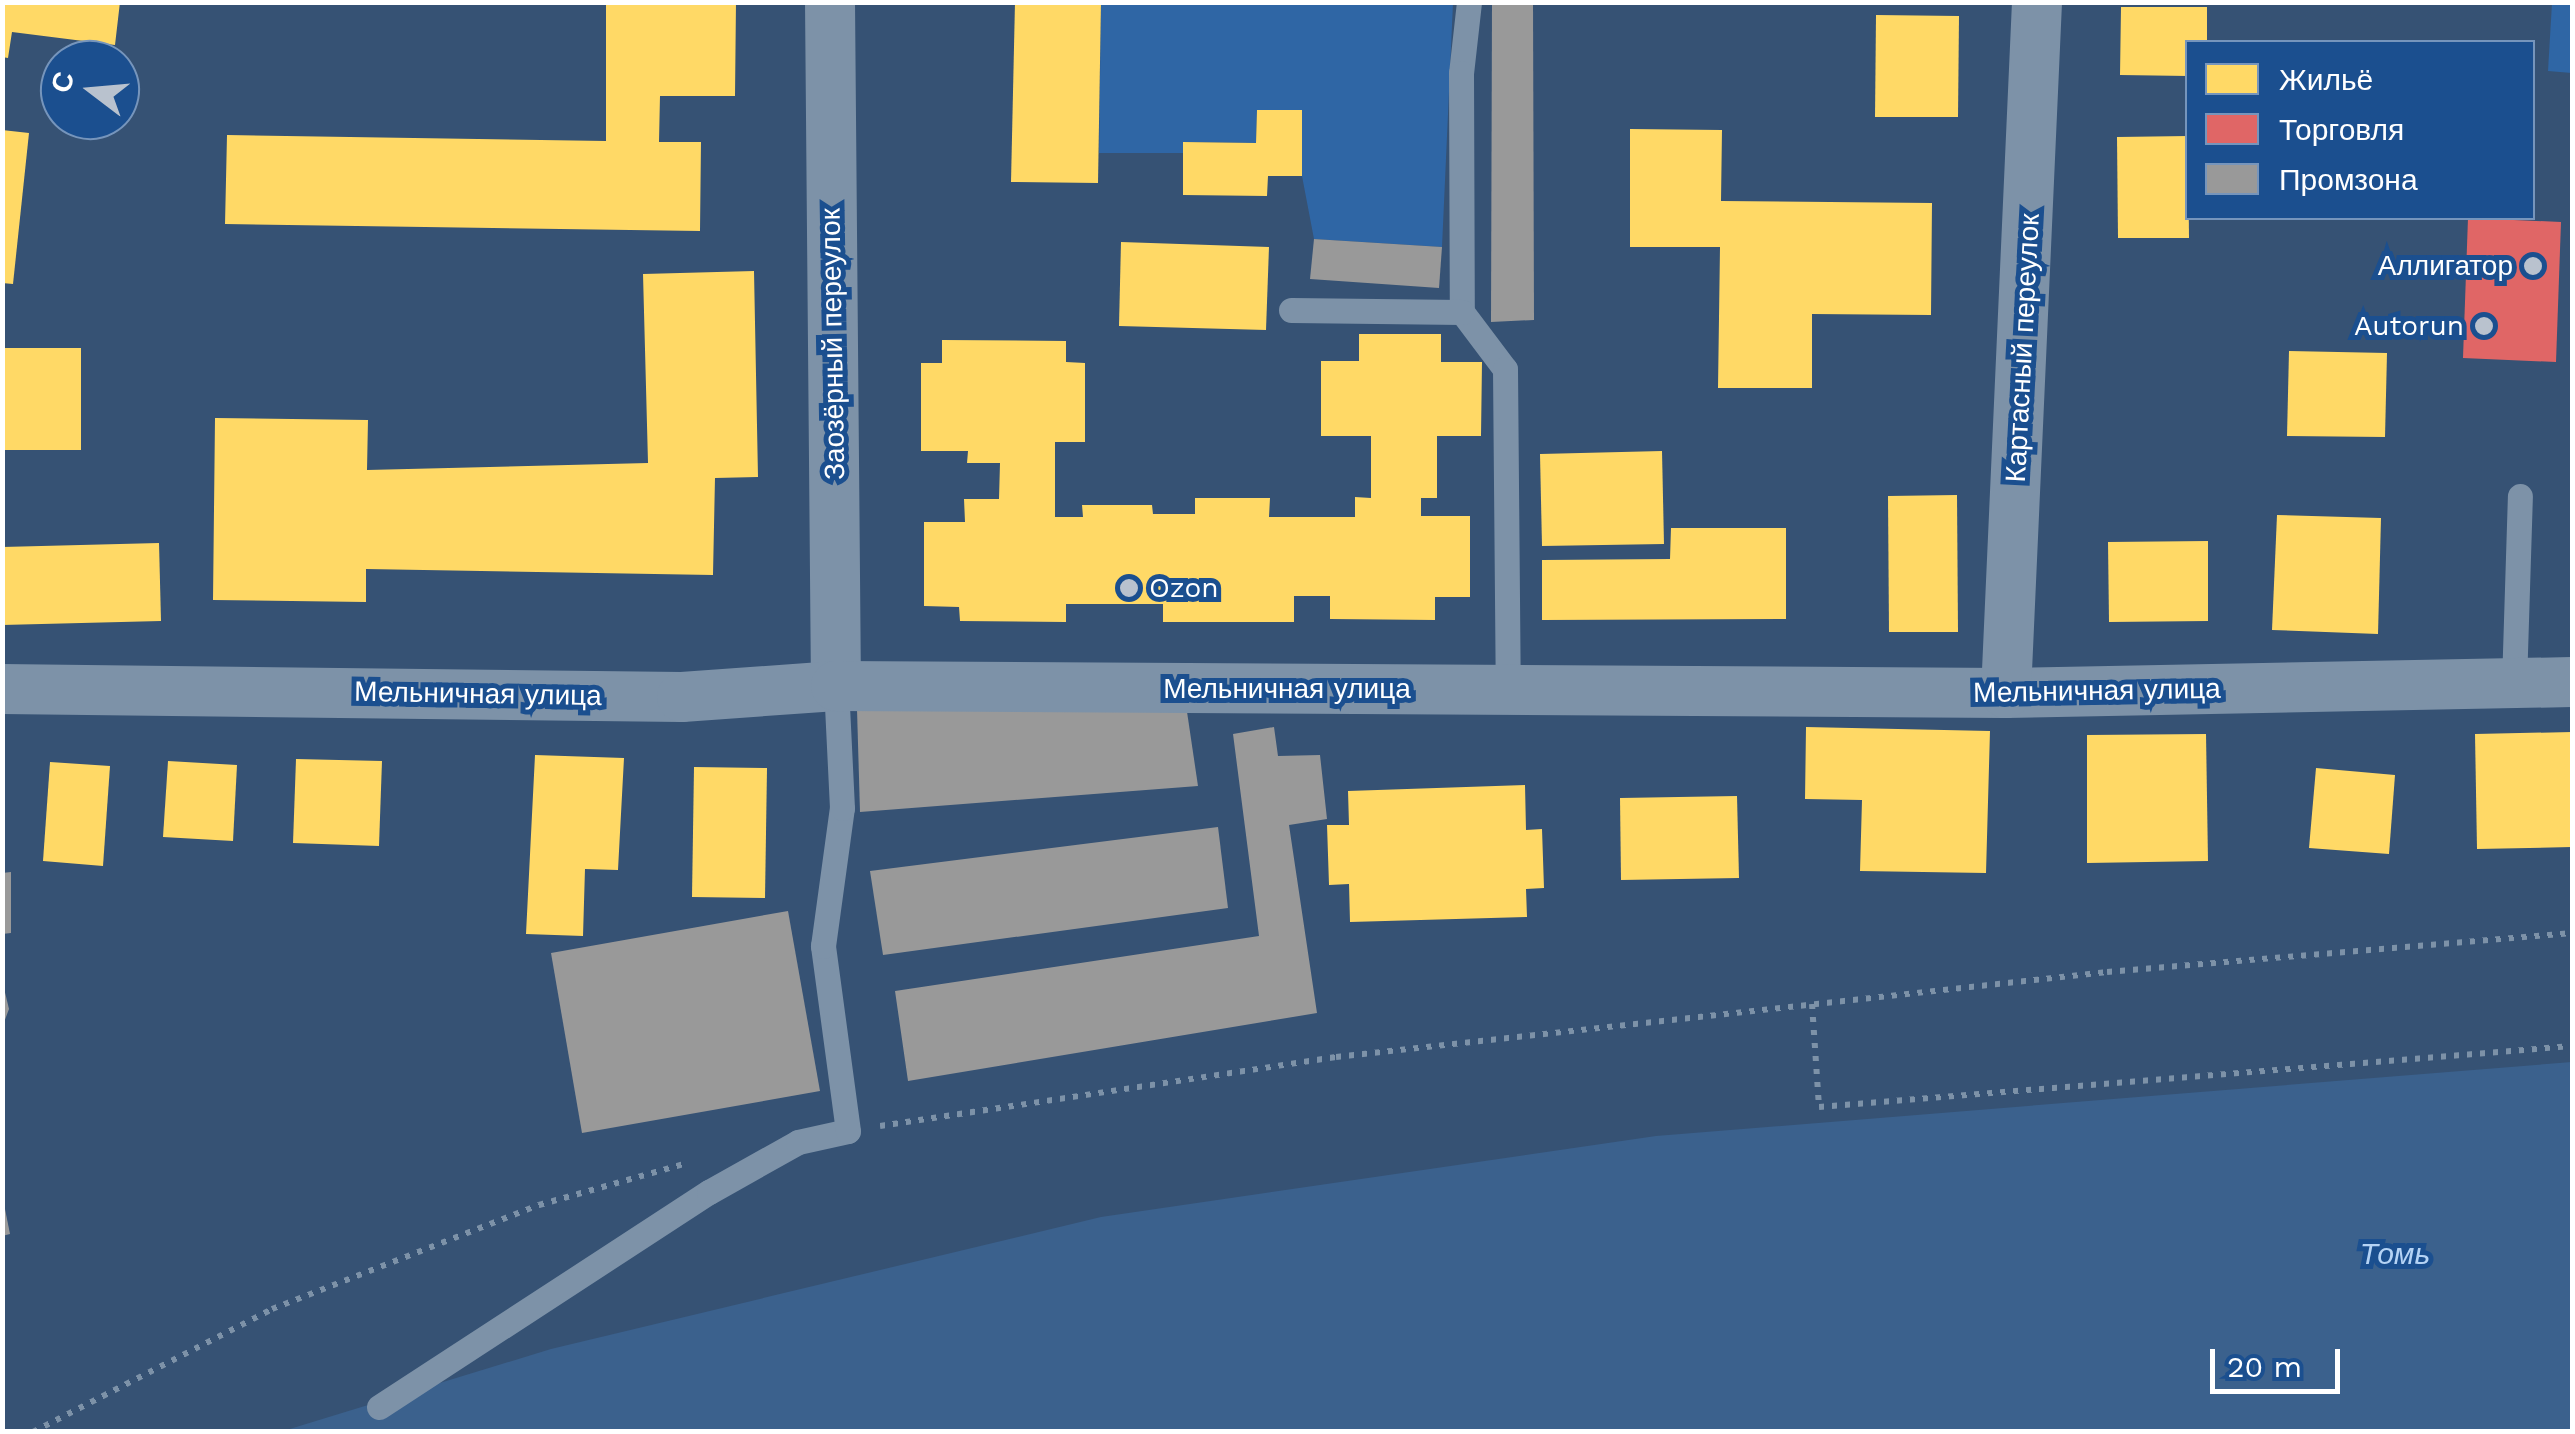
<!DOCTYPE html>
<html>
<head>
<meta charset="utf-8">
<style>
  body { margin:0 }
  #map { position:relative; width:2575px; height:1434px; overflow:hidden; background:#365274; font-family:"Work Sans",sans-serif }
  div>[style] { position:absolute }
  .green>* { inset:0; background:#2f66a5 }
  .water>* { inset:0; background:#3b618d }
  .homes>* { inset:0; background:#ffd966 }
  .shops>* { inset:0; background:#e06666 }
  .industry>* { inset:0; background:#999 }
  .path>* { height:6px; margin-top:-3px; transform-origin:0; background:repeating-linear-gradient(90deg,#7d92a8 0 5px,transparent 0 13px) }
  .lane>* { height:25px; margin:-12.5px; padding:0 12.5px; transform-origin:12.5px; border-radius:12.5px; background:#7d92a8 }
  .street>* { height:50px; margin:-25px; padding:0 25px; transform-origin:25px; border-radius:25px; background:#7d92a8 }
  .dots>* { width:28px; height:28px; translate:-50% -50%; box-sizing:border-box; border:5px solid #1b4f8f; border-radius:50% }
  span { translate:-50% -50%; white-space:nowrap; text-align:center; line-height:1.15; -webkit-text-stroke:10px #1b4f8f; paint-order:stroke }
  .poi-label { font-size:28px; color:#fff }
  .right { translate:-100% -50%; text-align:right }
  .left { translate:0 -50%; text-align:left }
  .street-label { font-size:28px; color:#fff }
  .water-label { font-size:30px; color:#b5d3f5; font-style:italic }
  .frame { position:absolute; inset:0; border:5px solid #fff; pointer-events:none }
  .legend { position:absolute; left:2185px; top:40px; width:350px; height:180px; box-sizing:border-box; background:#1b4f8f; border:2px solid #7695bc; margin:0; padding:12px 18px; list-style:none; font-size:30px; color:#fff }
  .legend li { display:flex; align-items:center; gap:20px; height:50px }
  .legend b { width:50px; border:2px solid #7695bc }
  .north { position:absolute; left:40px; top:40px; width:100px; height:100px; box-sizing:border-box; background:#1b4f8f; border:2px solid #7695bc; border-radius:50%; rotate:286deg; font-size:28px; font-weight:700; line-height:40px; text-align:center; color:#fff }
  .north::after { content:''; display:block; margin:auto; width:35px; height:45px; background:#b9c2ce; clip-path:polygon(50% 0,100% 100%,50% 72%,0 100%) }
  .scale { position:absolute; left:2210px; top:1349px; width:130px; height:45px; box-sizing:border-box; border:5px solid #fff; border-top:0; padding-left:12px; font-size:30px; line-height:35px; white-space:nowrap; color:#fff; -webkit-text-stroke:8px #1b4f8f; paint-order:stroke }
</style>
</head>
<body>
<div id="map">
  <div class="green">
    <i style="clip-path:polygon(1101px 3px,1453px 3px,1442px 247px,1314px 239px,1302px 176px,1302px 110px,1257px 110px,1256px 143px,1184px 142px,1183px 153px,1099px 153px)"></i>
    <i style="clip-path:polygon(2552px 3px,2572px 3px,2572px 73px,2548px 71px)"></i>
  </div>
  <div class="water">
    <i style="clip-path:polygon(2572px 1062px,2572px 1431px,280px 1432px,551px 1349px,1101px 1217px,1656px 1136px)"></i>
  </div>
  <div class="homes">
    <i style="clip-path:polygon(2px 2px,120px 2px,115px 45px,12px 32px,8px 58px,2px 57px)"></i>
    <i style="clip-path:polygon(606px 2px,736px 2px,735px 96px,660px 96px,659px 142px,701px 142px,700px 231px,225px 224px,227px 135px,606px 141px)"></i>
    <i style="clip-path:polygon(1015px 2px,1101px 2px,1098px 183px,1011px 182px)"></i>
    <i style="clip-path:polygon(2121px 7px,2207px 7px,2207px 42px,2188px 42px,2188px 76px,2120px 75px)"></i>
    <i style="clip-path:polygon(1876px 15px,1959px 16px,1958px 117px,1875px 117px)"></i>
    <i style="clip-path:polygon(1257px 110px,1302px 110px,1302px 176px,1268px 176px,1267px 196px,1183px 195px,1183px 142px,1256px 143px)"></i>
    <i style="clip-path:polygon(1630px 129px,1722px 130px,1721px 201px,1932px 203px,1931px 315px,1812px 314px,1812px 388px,1718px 388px,1720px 247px,1630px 247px)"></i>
    <i style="clip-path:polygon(2px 130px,29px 133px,13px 284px,2px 283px)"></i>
    <i style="clip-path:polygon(2188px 136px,2189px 238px,2118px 238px,2117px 137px)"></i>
    <i style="clip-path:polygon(1121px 242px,1269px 247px,1266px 330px,1119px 326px)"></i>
    <i style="clip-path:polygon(754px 271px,758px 477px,715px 478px,713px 575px,366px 569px,366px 602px,213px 600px,215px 418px,368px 420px,367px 470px,648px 463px,643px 274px)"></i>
    <i style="clip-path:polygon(1359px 334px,1441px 334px,1441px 362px,1482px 362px,1481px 436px,1437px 436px,1437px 498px,1421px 498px,1421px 516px,1470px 516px,1470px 597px,1435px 597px,1435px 620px,1330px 619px,1330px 596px,1294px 596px,1294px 622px,1163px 622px,1163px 604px,1066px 604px,1066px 622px,960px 621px,959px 607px,924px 606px,924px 522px,965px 522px,964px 499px,999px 499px,1000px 463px,967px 463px,968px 451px,921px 451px,921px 363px,942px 363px,942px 340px,1066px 341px,1066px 362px,1085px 363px,1085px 442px,1055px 442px,1055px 517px,1083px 517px,1082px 505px,1152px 505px,1153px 514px,1195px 514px,1195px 498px,1270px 498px,1269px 517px,1355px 517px,1355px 497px,1371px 498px,1371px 436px,1321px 436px,1321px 361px,1359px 361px)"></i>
    <i style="clip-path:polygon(2px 348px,81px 348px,81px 450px,2px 450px)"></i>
    <i style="clip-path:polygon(2289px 351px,2387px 353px,2385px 437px,2287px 436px)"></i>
    <i style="clip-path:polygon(1662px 451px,1664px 544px,1542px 546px,1540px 454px)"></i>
    <i style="clip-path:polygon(1957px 495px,1958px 632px,1889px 632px,1888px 496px)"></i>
    <i style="clip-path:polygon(2277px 515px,2381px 518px,2378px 634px,2272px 630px)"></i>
    <i style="clip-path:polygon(1671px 528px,1786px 528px,1786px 619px,1542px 620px,1542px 560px,1670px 559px)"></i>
    <i style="clip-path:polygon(2208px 541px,2208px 621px,2109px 622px,2108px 542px)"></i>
    <i style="clip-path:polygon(159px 543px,161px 621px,2px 625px,2px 547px)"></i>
    <i style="clip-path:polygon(1806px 727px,1990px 731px,1986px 873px,1860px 871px,1862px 800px,1805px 799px)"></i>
    <i style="clip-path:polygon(2572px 732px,2572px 847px,2477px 849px,2475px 734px)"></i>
    <i style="clip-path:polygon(2206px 734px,2208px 861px,2087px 863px,2087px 735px)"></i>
    <i style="clip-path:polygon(535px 755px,624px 758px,618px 870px,585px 869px,583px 936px,526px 934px)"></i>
    <i style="clip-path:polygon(296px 759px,382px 761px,379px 846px,293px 843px)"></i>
    <i style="clip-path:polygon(168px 761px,237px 765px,233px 841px,163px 837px)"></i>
    <i style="clip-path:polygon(50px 762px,110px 766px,103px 866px,43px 861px)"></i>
    <i style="clip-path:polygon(694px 767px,767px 768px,765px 898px,692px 897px)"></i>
    <i style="clip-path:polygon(2316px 768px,2395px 775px,2389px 854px,2309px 848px)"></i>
    <i style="clip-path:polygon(1525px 785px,1526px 830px,1542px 829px,1544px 888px,1526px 889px,1527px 917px,1350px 922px,1349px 884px,1329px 885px,1327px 825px,1349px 825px,1348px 791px)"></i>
    <i style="clip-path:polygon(1737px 796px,1739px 878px,1621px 880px,1620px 798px)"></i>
  </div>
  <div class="shops">
    <i style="clip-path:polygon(2468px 218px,2561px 222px,2556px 362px,2463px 358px)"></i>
  </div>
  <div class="industry">
    <i style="clip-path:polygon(1492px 2px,1533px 2px,1534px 320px,1491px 322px)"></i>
    <i style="clip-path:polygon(1314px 239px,1442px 247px,1439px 288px,1310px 279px)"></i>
    <i style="clip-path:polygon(1186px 705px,1198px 786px,860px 812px,857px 709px)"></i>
    <i style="clip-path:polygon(1274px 727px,1278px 756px,1320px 755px,1327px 819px,1289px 825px,1317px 1013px,908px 1081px,895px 991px,1259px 936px,1233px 734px)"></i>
    <i style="clip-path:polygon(1218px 827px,1228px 908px,883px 955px,870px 871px)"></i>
    <i style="clip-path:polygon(11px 872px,11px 933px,2px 934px,2px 873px)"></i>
    <i style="clip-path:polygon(788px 911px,820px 1091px,582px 1133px,551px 953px)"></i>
    <i style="clip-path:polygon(2px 980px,9px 1009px,3px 1025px,2px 1025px)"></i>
    <i style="clip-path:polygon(2px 1194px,10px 1234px,2px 1236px)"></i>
  </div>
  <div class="path">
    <i style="left:1812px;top:1004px;width:103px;rotate:86.1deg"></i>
    <i style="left:1819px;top:1107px;width:755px;rotate:-4.63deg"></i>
    <i style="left:880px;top:1126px;width:461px;rotate:-8.6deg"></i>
    <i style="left:1336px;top:1057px;width:776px;rotate:-6.29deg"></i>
    <i style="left:2107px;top:972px;width:467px;rotate:-4.8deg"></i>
    <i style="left:33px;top:1432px;width:269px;rotate:-27.2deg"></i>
    <i style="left:272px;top:1309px;width:287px;rotate:-21.3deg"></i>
    <i style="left:539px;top:1205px;width:151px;rotate:-15.8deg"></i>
  </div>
  <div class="lane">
    <i style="left:1469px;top:2px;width:71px;rotate:96.4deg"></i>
    <i style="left:1461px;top:73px;width:239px;rotate:89.8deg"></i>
    <i style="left:1462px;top:312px;width:71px;rotate:53deg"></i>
    <i style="left:1505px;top:369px;width:321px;rotate:89.5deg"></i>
    <i style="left:1291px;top:310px;width:171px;rotate:0.7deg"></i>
    <i style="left:2514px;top:684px;width:188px;rotate:-88.2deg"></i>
    <i style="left:379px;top:1407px;width:394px;rotate:-33.1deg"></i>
    <i style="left:709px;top:1192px;width:102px;rotate:-29.3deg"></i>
    <i style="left:798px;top:1142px;width:51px;rotate:-12.4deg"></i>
    <i style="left:848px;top:1131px;width:187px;rotate:-97.7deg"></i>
    <i style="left:823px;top:946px;width:139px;rotate:-82.2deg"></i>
    <i style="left:842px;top:808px;width:122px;rotate:-92.8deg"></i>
  </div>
  <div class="street">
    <i style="left:830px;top:2px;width:684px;rotate:89.5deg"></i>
    <i style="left:2px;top:689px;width:680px;rotate:0.67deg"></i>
    <i style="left:682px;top:697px;width:154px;rotate:-4.1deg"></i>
    <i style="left:836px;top:686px;width:1170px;rotate:0.34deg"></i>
    <i style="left:2006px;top:693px;width:566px;rotate:-1.11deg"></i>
    <i style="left:2006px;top:693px;width:692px;rotate:-87.43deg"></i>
  </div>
  <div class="dots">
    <i style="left:2533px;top:266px;background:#b9c2ce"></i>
    <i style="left:2484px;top:326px;background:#b9c2ce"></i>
    <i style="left:1129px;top:588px;background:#b9c2ce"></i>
  </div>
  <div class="poi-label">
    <span class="right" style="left:2513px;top:266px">Аллигатор</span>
    <span class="right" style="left:2464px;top:326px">Autorun</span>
    <span class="left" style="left:1149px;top:588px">Ozon</span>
  </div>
  <div class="street-label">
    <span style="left:833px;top:344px;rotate:-91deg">Заозёрный переулок</span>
    <span style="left:2023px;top:348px;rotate:-87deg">Картасный переулок</span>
    <span style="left:1287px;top:689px">Мельничная улица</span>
    <span style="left:2097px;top:691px;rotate:-1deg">Мельничная улица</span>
    <span style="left:478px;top:694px;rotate:1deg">Мельничная улица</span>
  </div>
  <div class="water-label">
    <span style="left:2395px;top:1254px">Томь</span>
  </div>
  <div class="frame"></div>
  <ul class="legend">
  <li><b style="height:28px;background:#ffd966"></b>Жильё</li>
  <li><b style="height:28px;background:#e06666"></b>Торговля</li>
  <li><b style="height:28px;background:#999"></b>Промзона</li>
  </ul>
  <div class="north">С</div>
  <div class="scale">20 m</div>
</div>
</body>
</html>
